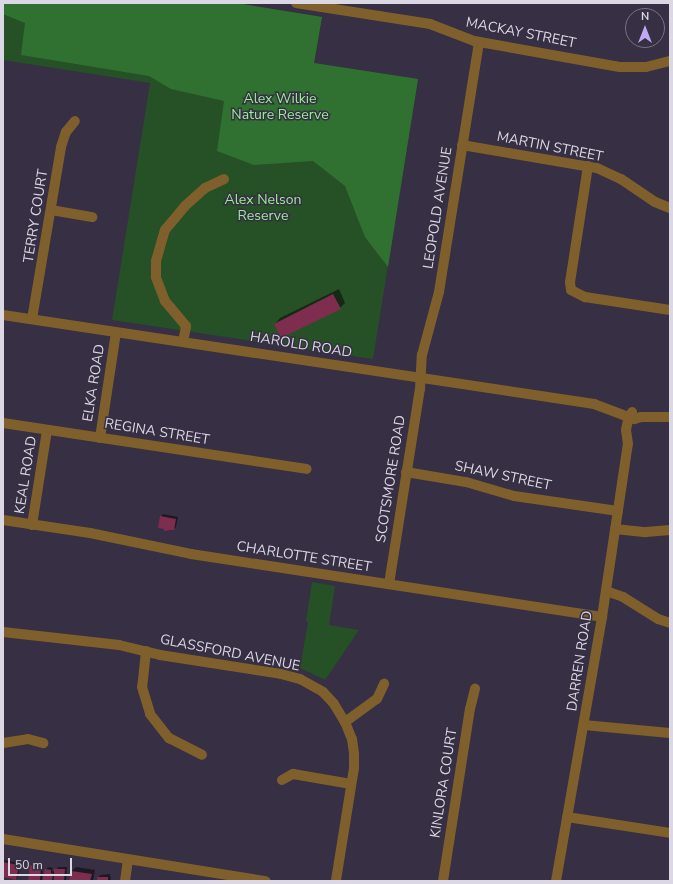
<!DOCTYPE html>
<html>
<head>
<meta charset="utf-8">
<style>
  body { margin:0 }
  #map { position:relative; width:673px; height:884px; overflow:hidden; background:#372f43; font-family:"Nunito Sans",sans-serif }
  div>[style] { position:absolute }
  .green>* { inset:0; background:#265026 }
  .forest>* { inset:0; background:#307131 }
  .shadow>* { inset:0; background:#0007 }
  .building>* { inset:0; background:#7f2d4e }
  .minor>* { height:10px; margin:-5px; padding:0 5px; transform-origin:5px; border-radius:5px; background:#7f5f2b }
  span { translate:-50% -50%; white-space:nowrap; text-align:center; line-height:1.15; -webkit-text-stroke:3px #372f43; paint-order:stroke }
  .street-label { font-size:14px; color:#dbd7e4 }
  .park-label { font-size:14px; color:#97ef95 }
  .frame { position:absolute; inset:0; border:4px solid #dbd7e4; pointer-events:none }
  .north { position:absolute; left:625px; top:8px; width:40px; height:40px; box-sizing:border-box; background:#372f43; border:1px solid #797283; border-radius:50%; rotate:0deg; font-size:11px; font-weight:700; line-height:16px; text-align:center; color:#dbd7e4 }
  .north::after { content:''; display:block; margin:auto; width:14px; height:18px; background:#c2a8f2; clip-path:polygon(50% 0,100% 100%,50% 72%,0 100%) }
  .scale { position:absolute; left:8px; top:858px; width:64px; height:18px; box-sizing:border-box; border:2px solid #dbd7e4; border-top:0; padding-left:5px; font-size:12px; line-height:14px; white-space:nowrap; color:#dbd7e4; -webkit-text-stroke:3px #372f43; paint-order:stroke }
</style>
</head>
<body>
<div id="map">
  <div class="green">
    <i style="clip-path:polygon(3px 3px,236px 3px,322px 17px,314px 63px,418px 79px,373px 359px,112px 320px,150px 83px,3px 60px)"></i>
    <i style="clip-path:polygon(312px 582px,335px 586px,329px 625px,359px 630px,325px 680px,300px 668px,308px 622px,306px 621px)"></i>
  </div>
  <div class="forest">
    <i style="clip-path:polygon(3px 3px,236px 3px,322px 17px,314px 63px,418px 79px,388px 267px,365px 237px,345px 186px,313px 161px,254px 165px,217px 151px,224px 101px,171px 89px,149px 76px,21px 55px,25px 23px,3px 14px)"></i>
  </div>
  <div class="shadow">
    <i style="clip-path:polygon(339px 289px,345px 303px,340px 308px,275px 324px,280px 318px)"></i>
    <i style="clip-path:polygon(163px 514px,178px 517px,176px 527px,174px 529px,170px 531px,159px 527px,161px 517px)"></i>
    <i style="clip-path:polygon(3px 860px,21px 863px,18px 876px,16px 879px,3px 876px)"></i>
    <i style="clip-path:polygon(33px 863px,43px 864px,42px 881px,29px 881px,31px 865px)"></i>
    <i style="clip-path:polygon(49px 867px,53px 868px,52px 871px,55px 872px,58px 867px,67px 867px,66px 881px,55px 881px,54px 877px,53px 881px,44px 881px,46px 869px)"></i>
    <i style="clip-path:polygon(76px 867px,95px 870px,93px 881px,70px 881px,72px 871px)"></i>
    <i style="clip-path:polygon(110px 874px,111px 881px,98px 881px,98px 877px,101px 875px)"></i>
  </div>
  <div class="building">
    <i style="clip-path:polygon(333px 294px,341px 309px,281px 338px,274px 324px)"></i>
    <i style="clip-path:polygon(160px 516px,176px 519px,174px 530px,164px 531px,164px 529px,158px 528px)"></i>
    <i style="clip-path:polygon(3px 862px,19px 865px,16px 880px,3px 877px)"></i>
    <i style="clip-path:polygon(30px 865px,41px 866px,40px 881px,28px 881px)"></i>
    <i style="clip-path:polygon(45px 869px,51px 870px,51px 873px,53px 874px,52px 881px,42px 881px)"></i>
    <i style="clip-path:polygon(54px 869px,65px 869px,64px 881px,54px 881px)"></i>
    <i style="clip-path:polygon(71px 871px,92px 874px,90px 881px,69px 881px)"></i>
    <i style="clip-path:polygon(97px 877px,108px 877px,108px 881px,97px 881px)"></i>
  </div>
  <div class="minor">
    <i style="left:296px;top:3px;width:136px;rotate:8.9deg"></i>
    <i style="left:430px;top:24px;width:47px;rotate:21.1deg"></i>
    <i style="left:474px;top:41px;width:148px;rotate:10.1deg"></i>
    <i style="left:620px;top:67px;width:26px"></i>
    <i style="left:646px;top:67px;width:25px;rotate:-14deg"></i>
    <i style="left:462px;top:145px;width:137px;rotate:9.7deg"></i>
    <i style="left:597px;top:168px;width:26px;rotate:25deg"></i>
    <i style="left:621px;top:179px;width:41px;rotate:34.1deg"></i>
    <i style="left:655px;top:202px;width:16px;rotate:22deg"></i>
    <i style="left:588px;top:166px;width:117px;rotate:98.8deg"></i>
    <i style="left:570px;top:282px;width:8px;rotate:83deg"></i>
    <i style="left:571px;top:290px;width:16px;rotate:27deg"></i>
    <i style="left:585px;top:297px;width:86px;rotate:8.7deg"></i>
    <i style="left:51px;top:210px;width:42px;rotate:9.7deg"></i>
    <i style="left:3px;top:315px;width:598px;rotate:8.56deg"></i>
    <i style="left:594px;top:404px;width:43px;rotate:20.6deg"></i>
    <i style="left:634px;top:419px;width:7px;rotate:-16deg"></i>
    <i style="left:641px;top:417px;width:29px"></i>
    <i style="left:32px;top:319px;width:174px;rotate:-80.4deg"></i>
    <i style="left:61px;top:147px;width:16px;rotate:-72deg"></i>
    <i style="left:66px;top:132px;width:14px;rotate:-51deg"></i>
    <i style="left:183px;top:342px;width:16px;rotate:-79deg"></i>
    <i style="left:186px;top:326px;width:33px;rotate:-130deg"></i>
    <i style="left:165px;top:301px;width:26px;rotate:-111deg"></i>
    <i style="left:156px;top:277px;width:16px;rotate:-90deg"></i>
    <i style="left:156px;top:261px;width:32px;rotate:-74deg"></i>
    <i style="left:165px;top:230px;width:31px;rotate:-50deg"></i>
    <i style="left:185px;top:206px;width:27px;rotate:-42deg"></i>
    <i style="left:205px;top:188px;width:21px;rotate:-25deg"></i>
    <i style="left:3px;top:423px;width:307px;rotate:8.6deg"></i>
    <i style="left:100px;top:438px;width:107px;rotate:-81.4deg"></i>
    <i style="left:406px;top:472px;width:61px;rotate:9.5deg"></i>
    <i style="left:466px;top:482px;width:50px;rotate:16.3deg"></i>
    <i style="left:514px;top:496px;width:105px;rotate:8.2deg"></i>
    <i style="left:3px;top:520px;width:88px;rotate:8.5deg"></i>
    <i style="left:90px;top:533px;width:103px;rotate:11.7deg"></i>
    <i style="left:191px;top:554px;width:416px;rotate:8.7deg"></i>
    <i style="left:32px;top:525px;width:96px;rotate:-81deg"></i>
    <i style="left:615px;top:529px;width:31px;rotate:6deg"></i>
    <i style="left:646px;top:532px;width:24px;rotate:-5deg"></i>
    <i style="left:389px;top:584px;width:197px;rotate:-81deg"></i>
    <i style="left:420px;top:389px;width:34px;rotate:-87deg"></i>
    <i style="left:422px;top:355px;width:65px;rotate:-74.9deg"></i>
    <i style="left:439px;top:292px;width:253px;rotate:-80.9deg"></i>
    <i style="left:606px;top:591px;width:18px;rotate:19deg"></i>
    <i style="left:623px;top:597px;width:41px;rotate:32.2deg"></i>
    <i style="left:658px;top:619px;width:13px;rotate:18deg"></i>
    <i style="left:3px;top:632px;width:117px;rotate:6.4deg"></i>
    <i style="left:119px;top:645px;width:42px;rotate:13.7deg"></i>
    <i style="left:160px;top:655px;width:122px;rotate:8.9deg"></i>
    <i style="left:281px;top:674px;width:20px;rotate:15deg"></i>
    <i style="left:300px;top:679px;width:26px;rotate:29deg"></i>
    <i style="left:323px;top:692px;width:16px;rotate:47deg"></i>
    <i style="left:334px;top:704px;width:21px;rotate:59deg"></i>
    <i style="left:345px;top:722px;width:18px;rotate:68deg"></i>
    <i style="left:352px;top:739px;width:15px;rotate:82deg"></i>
    <i style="left:354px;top:754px;width:14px;rotate:90deg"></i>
    <i style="left:354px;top:768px;width:114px;rotate:99.1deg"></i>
    <i style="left:146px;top:651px;width:36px;rotate:96deg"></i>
    <i style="left:142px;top:687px;width:28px;rotate:73deg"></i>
    <i style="left:150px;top:714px;width:31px;rotate:52deg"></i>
    <i style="left:169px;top:738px;width:37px;rotate:27deg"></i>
    <i style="left:345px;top:722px;width:39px;rotate:-36deg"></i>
    <i style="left:377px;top:699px;width:17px;rotate:-65deg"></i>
    <i style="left:584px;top:725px;width:86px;rotate:5.3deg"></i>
    <i style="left:3px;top:743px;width:25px;rotate:-9deg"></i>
    <i style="left:28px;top:739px;width:16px;rotate:15deg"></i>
    <i style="left:282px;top:780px;width:13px;rotate:-29deg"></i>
    <i style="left:293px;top:774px;width:59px;rotate:9.8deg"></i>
    <i style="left:567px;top:817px;width:104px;rotate:8.8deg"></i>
    <i style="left:3px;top:839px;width:266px;rotate:9.1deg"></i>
    <i style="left:125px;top:881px;width:22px;rotate:-82deg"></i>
    <i style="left:443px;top:881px;width:174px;rotate:-81.1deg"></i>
    <i style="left:470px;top:709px;width:21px;rotate:-76deg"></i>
    <i style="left:556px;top:881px;width:268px;rotate:-80.1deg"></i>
    <i style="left:602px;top:617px;width:175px;rotate:-81.5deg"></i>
    <i style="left:628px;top:444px;width:14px;rotate:-98deg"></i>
    <i style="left:626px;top:430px;width:10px;rotate:-79deg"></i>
    <i style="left:628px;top:420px;width:9px;rotate:-63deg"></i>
  </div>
  <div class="street-label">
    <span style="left:521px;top:33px;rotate:11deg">MACKAY STREET</span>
    <span style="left:550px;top:147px;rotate:11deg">MARTIN STREET</span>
    <span style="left:438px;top:208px;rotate:-81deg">LEOPOLD AVENUE</span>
    <span style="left:36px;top:216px;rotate:-81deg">TERRY COURT</span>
    <span style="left:301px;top:345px;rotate:9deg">HAROLD ROAD</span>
    <span style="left:94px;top:383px;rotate:-81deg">ELKA ROAD</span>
    <span style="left:157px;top:432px;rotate:9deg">REGINA STREET</span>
    <span style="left:26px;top:475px;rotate:-81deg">KEAL ROAD</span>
    <span style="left:503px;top:476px;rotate:12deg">SHAW STREET</span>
    <span style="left:391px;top:479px;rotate:-81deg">SCOTSMORE ROAD</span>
    <span style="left:304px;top:557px;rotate:9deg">CHARLOTTE STREET</span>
    <span style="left:230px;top:653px;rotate:11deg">GLASSFORD AVENUE</span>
    <span style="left:580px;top:661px;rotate:-81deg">DARREN ROAD</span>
    <span style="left:444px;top:783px;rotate:-81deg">KINLORA COURT</span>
  </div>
  <div class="park-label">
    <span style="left:280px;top:107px">Alex Wilkie<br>Nature Reserve</span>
    <span style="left:263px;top:208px">Alex Nelson<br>Reserve</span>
  </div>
  <div class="frame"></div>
  <div class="north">N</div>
  <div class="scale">50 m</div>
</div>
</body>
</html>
